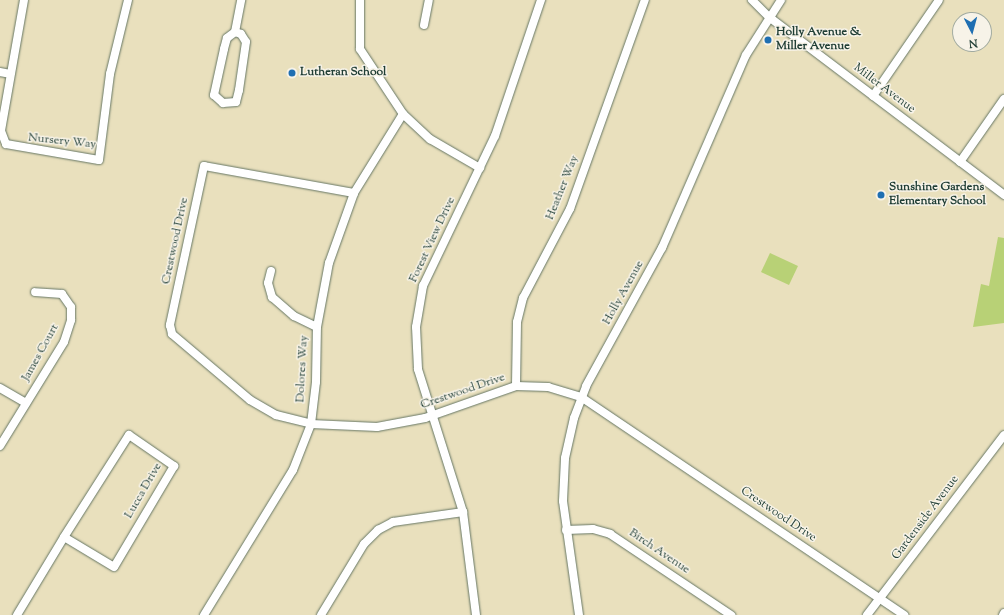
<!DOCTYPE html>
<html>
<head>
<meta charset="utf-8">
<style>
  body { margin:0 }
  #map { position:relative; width:1004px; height:615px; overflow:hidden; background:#e9e0bd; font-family:"Sorts Mill Goudy",serif }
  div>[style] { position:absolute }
  .green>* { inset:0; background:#b8d176 }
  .roads { filter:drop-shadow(0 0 1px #667664) drop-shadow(0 0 1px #667664) }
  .street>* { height:8px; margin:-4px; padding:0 4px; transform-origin:4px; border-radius:4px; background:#fff }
  .dots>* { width:11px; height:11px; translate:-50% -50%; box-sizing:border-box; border:2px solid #f7f3e8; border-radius:50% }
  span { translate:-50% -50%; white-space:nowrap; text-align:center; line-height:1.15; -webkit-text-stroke:3px #f7f3e8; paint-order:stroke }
  .poi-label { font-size:12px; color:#1f3d34; font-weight:700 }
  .left { translate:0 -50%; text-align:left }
  .street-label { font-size:12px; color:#1f3d34 }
  .north { position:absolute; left:952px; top:12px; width:40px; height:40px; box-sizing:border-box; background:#f7f3e8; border:1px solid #a1aaa0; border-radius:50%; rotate:174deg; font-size:11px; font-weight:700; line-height:16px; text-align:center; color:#1f3d34 }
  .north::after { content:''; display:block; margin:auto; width:14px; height:18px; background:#1f6fb2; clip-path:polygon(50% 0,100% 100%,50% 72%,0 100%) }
</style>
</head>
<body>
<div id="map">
  <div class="green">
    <i style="clip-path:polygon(998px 237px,1004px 238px,1004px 323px,973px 327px,981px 284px,989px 286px)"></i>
    <i style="clip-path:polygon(770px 253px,798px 266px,789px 285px,761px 272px)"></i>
  </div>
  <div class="roads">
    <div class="street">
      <i style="left:24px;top:0;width:133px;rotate:100deg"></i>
      <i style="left:1px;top:131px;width:14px;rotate:69deg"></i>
      <i style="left:6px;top:144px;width:94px;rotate:9.8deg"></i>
      <i style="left:99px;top:160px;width:87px;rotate:-82.7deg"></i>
      <i style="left:110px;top:74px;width:76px;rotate:-76.3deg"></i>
      <i style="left:360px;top:0;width:49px;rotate:90deg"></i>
      <i style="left:360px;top:49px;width:78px;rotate:56.5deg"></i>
      <i style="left:403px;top:114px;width:37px;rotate:43deg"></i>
      <i style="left:430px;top:139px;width:58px;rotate:30.1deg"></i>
      <i style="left:752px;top:0;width:24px;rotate:45deg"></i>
      <i style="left:769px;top:17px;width:295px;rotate:37.1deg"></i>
      <i style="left:424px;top:25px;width:25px;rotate:-79deg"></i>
      <i style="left:235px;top:32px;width:6px;rotate:18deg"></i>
      <i style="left:241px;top:34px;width:9px;rotate:58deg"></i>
      <i style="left:246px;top:42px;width:49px;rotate:98.3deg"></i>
      <i style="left:239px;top:90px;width:12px;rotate:104deg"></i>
      <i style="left:236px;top:102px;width:13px;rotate:176deg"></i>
      <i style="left:223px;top:103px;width:12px;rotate:-138deg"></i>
      <i style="left:214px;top:95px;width:47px;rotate:-77.7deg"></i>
      <i style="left:224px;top:49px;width:11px;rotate:-75deg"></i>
      <i style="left:227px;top:38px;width:10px;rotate:-37deg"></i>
      <i style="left:235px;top:32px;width:33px;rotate:-79deg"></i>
      <i style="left:0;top:72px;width:10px;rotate:11deg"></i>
      <i style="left:873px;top:96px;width:116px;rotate:-55.5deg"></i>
      <i style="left:960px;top:162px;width:77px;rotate:-55.1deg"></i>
      <i style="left:354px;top:193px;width:152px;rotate:-169.8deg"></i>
      <i style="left:204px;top:166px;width:163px;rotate:102.1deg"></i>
      <i style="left:170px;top:325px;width:9px;rotate:77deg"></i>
      <i style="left:172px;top:334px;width:102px;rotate:40.2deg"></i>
      <i style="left:250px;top:400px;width:30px;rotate:30deg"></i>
      <i style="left:276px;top:415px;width:36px;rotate:14deg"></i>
      <i style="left:311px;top:424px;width:66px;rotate:2.6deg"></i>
      <i style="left:377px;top:427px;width:49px;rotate:-10.6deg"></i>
      <i style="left:425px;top:418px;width:96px;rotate:-19.4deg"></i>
      <i style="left:516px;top:386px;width:32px;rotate:2deg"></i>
      <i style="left:548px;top:387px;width:34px;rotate:17deg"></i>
      <i style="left:581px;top:397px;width:390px;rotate:34deg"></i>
      <i style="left:271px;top:271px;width:12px;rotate:104deg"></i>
      <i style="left:268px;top:283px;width:15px;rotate:74deg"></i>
      <i style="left:272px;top:297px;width:29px;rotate:41deg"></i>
      <i style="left:294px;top:316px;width:25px;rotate:26deg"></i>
      <i style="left:516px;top:386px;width:64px;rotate:-89.1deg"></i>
      <i style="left:517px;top:322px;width:25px;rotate:-76deg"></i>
      <i style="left:523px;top:298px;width:101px;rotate:-62.2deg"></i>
      <i style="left:570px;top:209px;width:222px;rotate:-70.3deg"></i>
      <i style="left:0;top:388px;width:30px;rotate:30deg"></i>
      <i style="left:129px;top:435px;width:55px;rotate:34.6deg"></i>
      <i style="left:174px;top:466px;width:117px;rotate:120.7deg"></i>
      <i style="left:114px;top:567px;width:58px;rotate:-149deg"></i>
      <i style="left:64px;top:537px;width:121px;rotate:-57.5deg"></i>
      <i style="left:0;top:446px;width:122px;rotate:-58.4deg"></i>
      <i style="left:64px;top:342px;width:23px;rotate:-72deg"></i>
      <i style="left:71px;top:320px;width:13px;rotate:-90deg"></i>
      <i style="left:71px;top:307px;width:16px;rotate:-125deg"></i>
      <i style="left:62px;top:294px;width:27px;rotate:-176deg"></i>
      <i style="left:566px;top:530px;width:27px;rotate:-2deg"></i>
      <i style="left:593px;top:529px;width:18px;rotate:16deg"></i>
      <i style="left:610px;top:534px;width:146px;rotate:33.8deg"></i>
      <i style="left:17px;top:615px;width:91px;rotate:-58.9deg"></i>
      <i style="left:204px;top:615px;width:170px;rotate:-58.5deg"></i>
      <i style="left:293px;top:470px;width:49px;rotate:-68.6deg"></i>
      <i style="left:311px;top:424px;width:42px;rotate:-83.2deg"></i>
      <i style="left:316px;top:382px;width:55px;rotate:-89deg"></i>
      <i style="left:317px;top:327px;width:65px;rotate:-79.4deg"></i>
      <i style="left:329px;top:263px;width:74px;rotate:-70.3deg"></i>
      <i style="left:354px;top:193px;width:93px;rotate:-58.2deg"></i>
      <i style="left:321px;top:615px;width:83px;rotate:-58.8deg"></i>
      <i style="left:364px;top:544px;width:20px;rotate:-45deg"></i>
      <i style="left:378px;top:530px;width:17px;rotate:-28deg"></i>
      <i style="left:393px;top:522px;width:71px;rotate:-8.1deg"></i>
      <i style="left:476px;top:615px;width:104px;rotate:-97.2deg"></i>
      <i style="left:463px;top:512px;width:150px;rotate:-107.5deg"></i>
      <i style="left:418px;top:369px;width:42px;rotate:-92.7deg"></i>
      <i style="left:416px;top:327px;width:42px;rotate:-80.3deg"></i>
      <i style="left:423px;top:286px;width:166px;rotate:-64.4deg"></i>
      <i style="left:495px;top:136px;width:144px;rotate:-71.3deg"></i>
      <i style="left:579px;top:615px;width:115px;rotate:-98deg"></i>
      <i style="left:563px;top:501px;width:43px;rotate:-87.3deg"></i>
      <i style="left:565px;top:458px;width:41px;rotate:-77.3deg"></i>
      <i style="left:574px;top:418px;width:34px;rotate:-69deg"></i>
      <i style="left:586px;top:386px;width:158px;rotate:-61.2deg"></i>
      <i style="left:662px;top:248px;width:210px;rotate:-66.5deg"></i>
      <i style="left:746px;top:55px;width:65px;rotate:-57.5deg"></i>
      <i style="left:867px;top:615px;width:226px;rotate:-52.7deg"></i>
      <i style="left:1003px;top:615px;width:2px;rotate:-63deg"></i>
    </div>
  </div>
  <div class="dots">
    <i style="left:768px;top:40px;background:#1f6fb2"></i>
    <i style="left:292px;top:73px;background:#1f6fb2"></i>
    <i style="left:881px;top:195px;background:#1f6fb2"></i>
  </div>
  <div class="poi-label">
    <span class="left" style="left:776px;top:40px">Holly Avenue &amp;<br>Miller Avenue</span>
    <span class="left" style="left:300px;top:73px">Lutheran School</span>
    <span class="left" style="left:889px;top:195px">Sunshine Gardens<br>Elementary School</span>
  </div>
  <div class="street-label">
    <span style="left:884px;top:89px;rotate:37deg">Miller Avenue</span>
    <span style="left:62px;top:142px;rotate:6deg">Nursery Way</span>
    <span style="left:563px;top:188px;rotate:-68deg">Heather Way</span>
    <span style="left:433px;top:240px;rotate:-65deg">Forest View Drive</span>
    <span style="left:176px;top:241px;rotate:-78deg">Crestwood Drive</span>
    <span style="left:624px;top:293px;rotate:-61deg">Holly Avenue</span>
    <span style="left:41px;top:353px;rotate:-61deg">James Court</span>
    <span style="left:303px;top:369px;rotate:-87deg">Dolores Way</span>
    <span style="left:463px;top:392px;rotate:-19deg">Crestwood Drive</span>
    <span style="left:144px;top:491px;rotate:-60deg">Lucca Drive</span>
    <span style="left:778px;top:515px;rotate:34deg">Crestwood Drive</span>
    <span style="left:926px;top:518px;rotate:-53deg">Gardenside Avenue</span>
    <span style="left:659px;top:552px;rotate:34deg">Birch Avenue</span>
  </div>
  <div class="north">N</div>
</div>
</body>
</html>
